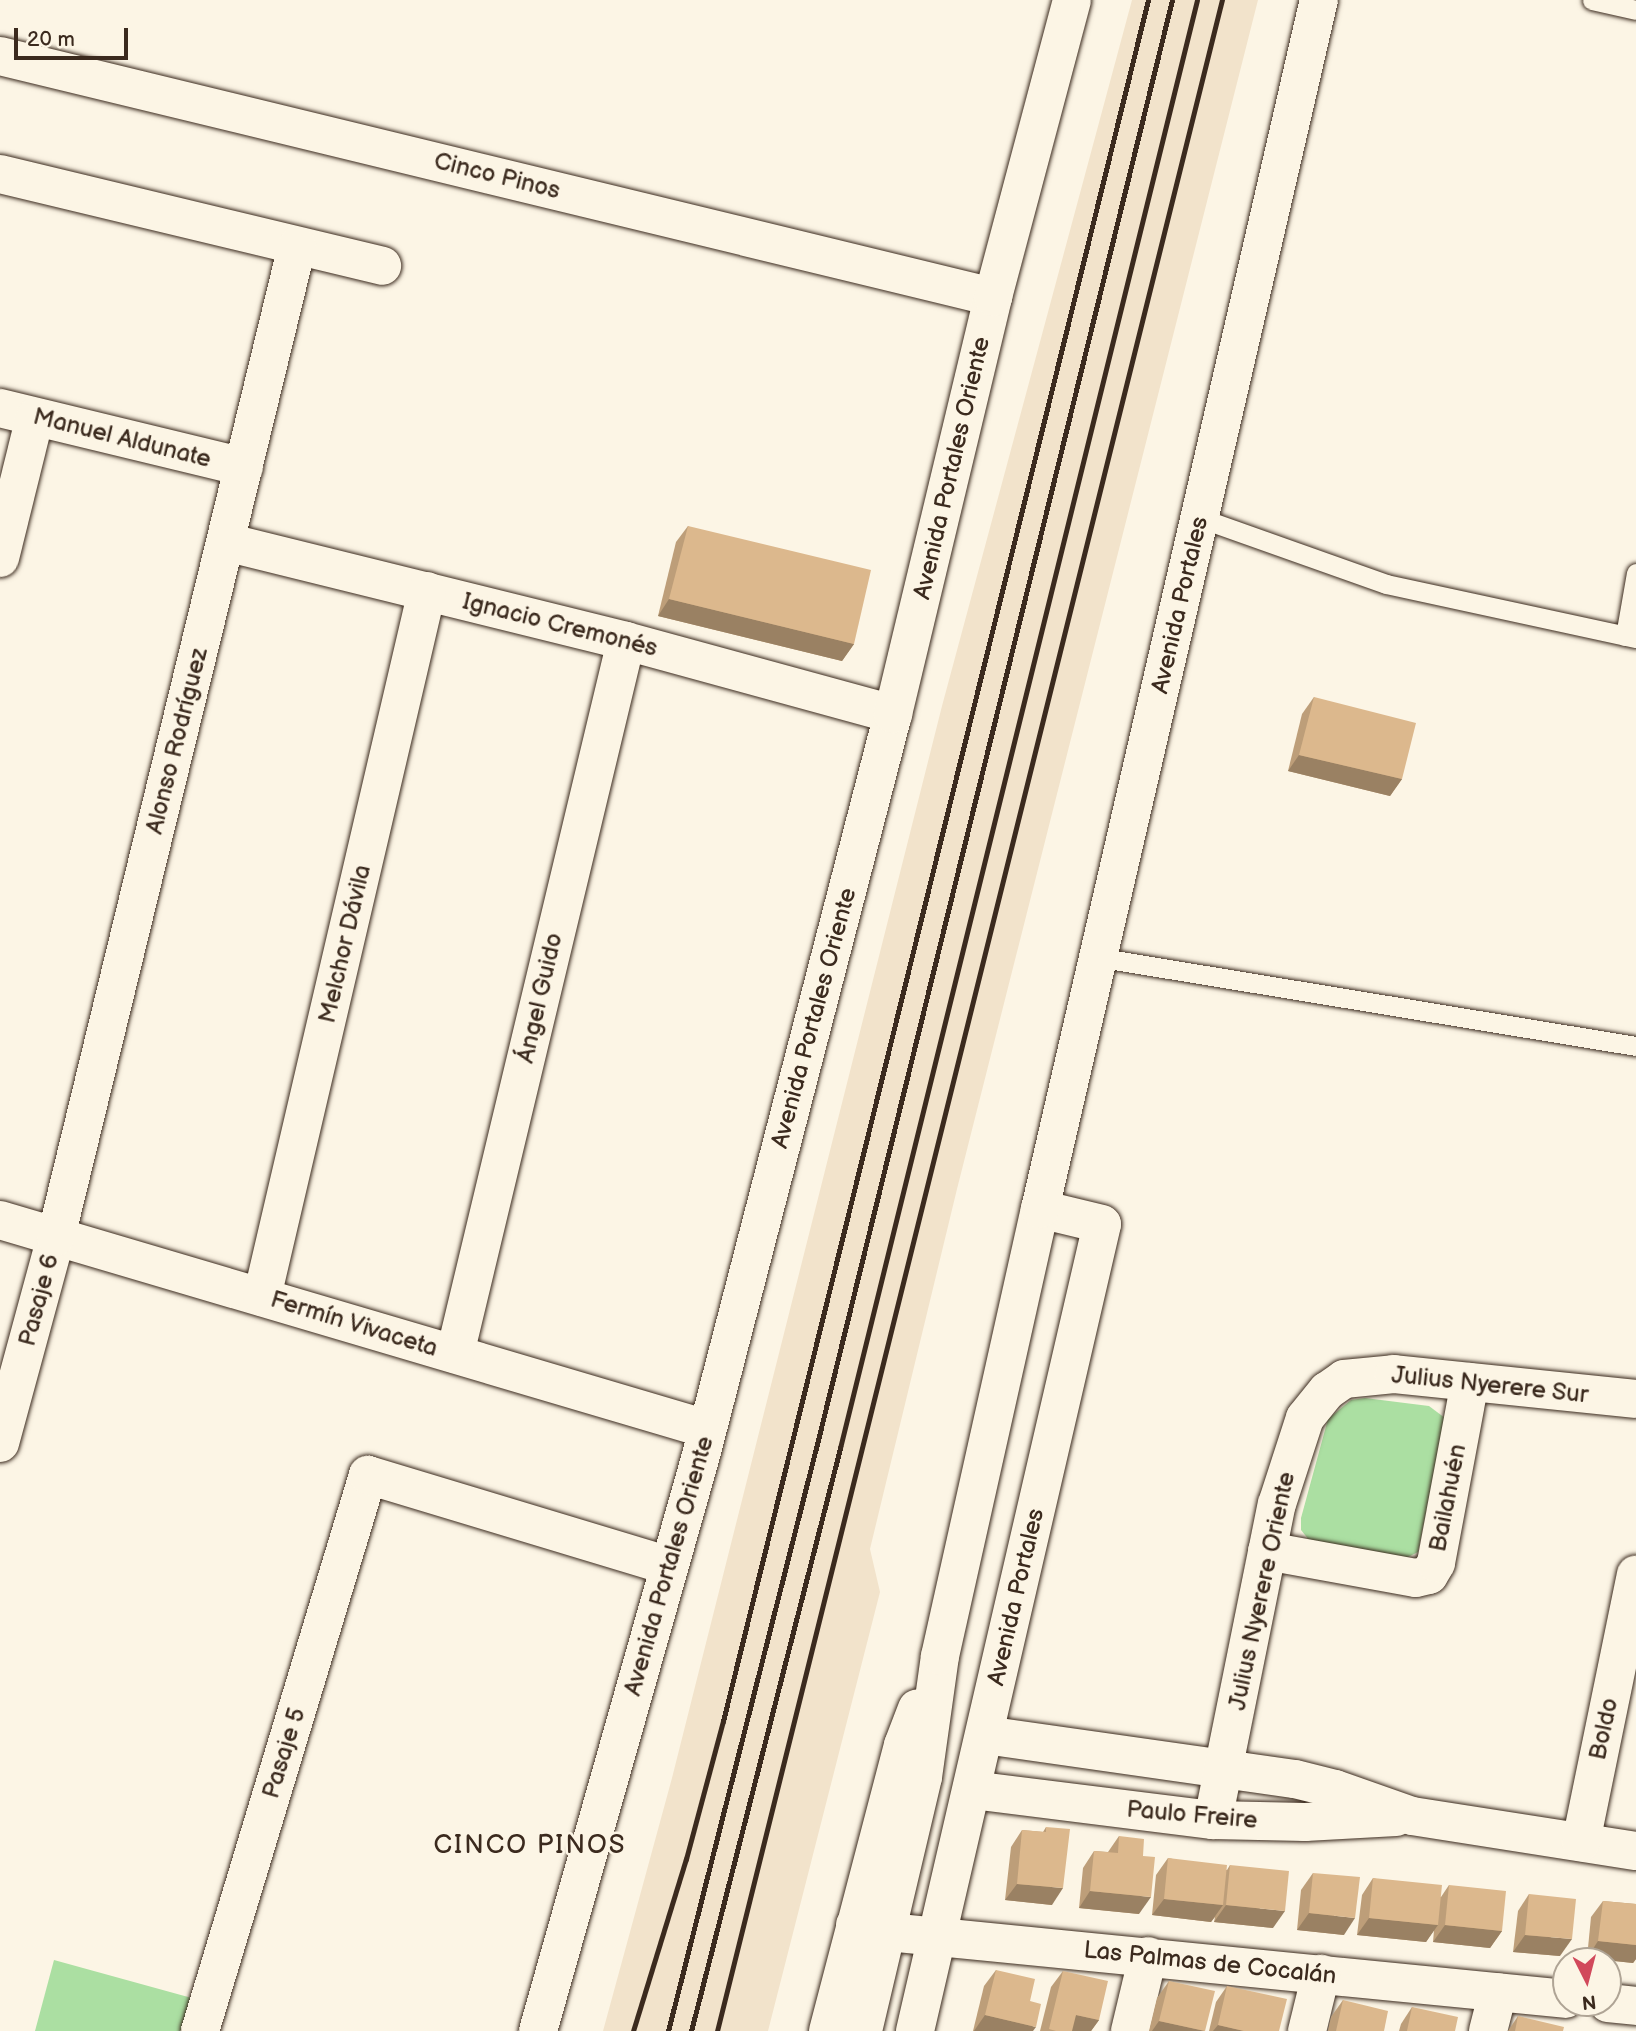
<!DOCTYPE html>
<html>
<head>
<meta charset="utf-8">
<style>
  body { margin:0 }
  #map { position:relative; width:1636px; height:2031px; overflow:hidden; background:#fcf5e5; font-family:"Balsamiq Sans",sans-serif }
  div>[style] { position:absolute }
  .built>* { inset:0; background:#f2e3cb }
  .green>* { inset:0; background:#abdfa2 }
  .roads { filter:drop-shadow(0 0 2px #3b2a1e) drop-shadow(0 0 2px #3b2a1e) }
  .lane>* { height:19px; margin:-9.5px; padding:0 9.5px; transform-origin:9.5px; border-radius:9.5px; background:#fcf5e5 }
  .street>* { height:38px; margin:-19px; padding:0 19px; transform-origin:19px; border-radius:19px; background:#fcf5e5 }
  .secondary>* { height:38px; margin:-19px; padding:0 19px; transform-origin:19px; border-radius:19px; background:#fcf5e5 }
  .rail>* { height:5px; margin:-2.5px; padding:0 2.5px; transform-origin:2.5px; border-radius:2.5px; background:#3b2a1e }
  .wall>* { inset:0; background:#bd9e79 }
  .shaded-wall>* { inset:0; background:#9a8163 }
  .building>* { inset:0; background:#dcb88d }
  span { translate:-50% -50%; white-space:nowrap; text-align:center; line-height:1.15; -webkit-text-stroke:5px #fcf5e5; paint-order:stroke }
  .street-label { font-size:24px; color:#3b2a1e }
  .neighbourhood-label { font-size:26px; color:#3b2a1e; letter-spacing:2px }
  .north { position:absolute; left:1552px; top:1947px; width:70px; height:70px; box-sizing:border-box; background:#fcf5e5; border:2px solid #afa495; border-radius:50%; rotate:174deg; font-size:19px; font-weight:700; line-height:28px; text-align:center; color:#3b2a1e }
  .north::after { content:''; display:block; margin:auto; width:24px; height:32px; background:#d1495b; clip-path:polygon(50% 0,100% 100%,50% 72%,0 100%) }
  .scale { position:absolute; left:14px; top:28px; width:114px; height:32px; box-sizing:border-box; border:4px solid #3b2a1e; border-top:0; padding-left:9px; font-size:21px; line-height:24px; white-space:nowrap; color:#3b2a1e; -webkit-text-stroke:5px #fcf5e5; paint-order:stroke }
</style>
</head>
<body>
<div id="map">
  <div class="built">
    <i style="clip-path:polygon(1132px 0,1258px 0,957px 1189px,870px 1549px,880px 1592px,768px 2031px,603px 2031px,672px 1778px,942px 706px)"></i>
  </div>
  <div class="green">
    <i style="clip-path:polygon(1365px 1398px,1429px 1406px,1445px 1418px,1418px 1552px,1406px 1558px,1313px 1545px,1301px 1530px,1301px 1518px,1328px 1419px,1351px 1400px)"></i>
    <i style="clip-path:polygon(54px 1960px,199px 2000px,191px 2031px,35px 2031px)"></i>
  </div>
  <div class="roads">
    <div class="lane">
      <i style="left:1592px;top:0;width:45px;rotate:12.8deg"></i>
      <i style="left:1200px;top:518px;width:197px;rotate:19.5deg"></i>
      <i style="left:1386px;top:584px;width:256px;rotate:12.2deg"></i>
      <i style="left:1625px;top:636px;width:64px;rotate:-80.1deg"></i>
      <i style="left:1096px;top:957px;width:547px;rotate:9.36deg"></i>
    </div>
    <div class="street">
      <i style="left:0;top:56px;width:1022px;rotate:13.64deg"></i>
      <i style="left:0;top:174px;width:393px;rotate:13.5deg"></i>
      <i style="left:0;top:408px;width:251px;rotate:13.6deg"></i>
      <i style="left:226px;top:542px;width:412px;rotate:13.9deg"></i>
      <i style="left:626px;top:641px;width:277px;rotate:15.3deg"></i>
      <i style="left:0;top:558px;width:145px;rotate:-76.1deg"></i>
      <i style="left:0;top:1220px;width:737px;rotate:16.47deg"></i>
      <i style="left:262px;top:1297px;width:725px;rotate:-76.85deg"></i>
      <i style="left:455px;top:1354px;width:733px;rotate:-76.51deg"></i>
      <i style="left:0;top:1443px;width:213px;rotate:-74.8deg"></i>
      <i style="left:56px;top:1237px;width:1020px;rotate:-76.33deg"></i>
      <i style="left:1267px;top:1551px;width:151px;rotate:10.3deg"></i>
      <i style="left:1416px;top:1578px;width:13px;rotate:-13deg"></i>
      <i style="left:1429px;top:1575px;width:14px;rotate:-60deg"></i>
      <i style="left:1436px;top:1563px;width:184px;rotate:-79.4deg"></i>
      <i style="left:985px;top:1735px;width:313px;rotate:8.1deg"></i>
      <i style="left:1295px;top:1779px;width:41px;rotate:14deg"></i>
      <i style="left:1335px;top:1789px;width:82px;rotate:19.3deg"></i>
      <i style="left:1412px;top:1816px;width:227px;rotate:8.9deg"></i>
      <i style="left:972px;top:1790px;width:243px;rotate:7.1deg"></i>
      <i style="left:1213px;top:1820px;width:92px;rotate:1.2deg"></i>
      <i style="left:1305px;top:1822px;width:91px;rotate:-3.1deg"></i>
      <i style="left:1213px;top:1820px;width:322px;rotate:-78.6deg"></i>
      <i style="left:1277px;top:1504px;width:90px;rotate:-72deg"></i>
      <i style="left:1305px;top:1418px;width:35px;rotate:-51deg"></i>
      <i style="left:1327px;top:1391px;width:21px;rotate:-35deg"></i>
      <i style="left:1344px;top:1379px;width:50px;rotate:-5.7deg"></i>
      <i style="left:1394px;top:1374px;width:243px;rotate:5.9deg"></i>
      <i style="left:1581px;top:1842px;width:273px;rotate:-78.4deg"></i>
      <i style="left:855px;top:1925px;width:34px;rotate:12deg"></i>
      <i style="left:888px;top:1932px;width:681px;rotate:5.64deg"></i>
      <i style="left:1608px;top:2003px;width:28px;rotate:6deg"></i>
      <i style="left:200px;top:2031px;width:581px;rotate:-73.19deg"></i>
      <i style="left:368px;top:1475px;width:314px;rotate:16.8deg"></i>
      <i style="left:538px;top:2031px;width:594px;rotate:-74.19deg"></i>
      <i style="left:700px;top:1459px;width:770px;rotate:-75.48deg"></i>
      <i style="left:893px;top:714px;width:429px;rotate:-76.5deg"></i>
      <i style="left:993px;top:297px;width:307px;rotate:-75.1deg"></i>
      <i style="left:915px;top:2031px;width:828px;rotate:-76.95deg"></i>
      <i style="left:1102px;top:1224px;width:64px;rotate:-166.4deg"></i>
      <i style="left:1130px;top:2031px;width:77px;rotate:-76.5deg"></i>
      <i style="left:1307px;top:2031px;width:59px;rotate:-76.2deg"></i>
      <i style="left:1488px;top:2031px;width:40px;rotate:-75.6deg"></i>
    </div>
    <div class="secondary">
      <i style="left:828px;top:2031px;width:296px;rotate:-75.3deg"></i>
      <i style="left:903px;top:1745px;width:39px;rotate:-69deg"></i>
      <i style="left:863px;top:2031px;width:261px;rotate:-76.7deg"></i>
      <i style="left:923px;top:1777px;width:122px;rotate:-82deg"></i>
      <i style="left:940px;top:1656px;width:458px;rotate:-77.4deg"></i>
      <i style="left:1040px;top:1209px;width:1241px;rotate:-77.01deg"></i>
    </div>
  </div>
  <div class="rail">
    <i style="left:633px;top:2031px;width:180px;rotate:-72.9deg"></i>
    <i style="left:686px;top:1859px;width:143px;rotate:-75deg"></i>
    <i style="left:723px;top:1721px;width:1773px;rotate:-76.13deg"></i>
    <i style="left:668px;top:2031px;width:606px;rotate:-75.76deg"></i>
    <i style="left:817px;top:1444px;width:1487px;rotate:-76.19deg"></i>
    <i style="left:691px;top:2031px;width:602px;rotate:-75.66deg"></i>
    <i style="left:840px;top:1448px;width:1491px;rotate:-76.15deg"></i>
    <i style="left:717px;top:2031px;width:2093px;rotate:-76.04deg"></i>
  </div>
  <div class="wall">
    <i style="clip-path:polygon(688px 526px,854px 644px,842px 661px,658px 616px,676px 542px)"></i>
    <i style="clip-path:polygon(1314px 697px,1402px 779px,1390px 796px,1288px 771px,1302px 714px)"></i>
    <i style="clip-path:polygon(1046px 1827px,1052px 1905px,1005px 1900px,1011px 1847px,1022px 1830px,1043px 1832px)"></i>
    <i style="clip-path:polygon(1119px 1836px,1143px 1856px,1139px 1914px,1079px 1908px,1083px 1868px,1094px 1851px,1108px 1852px)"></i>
    <i style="clip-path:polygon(1168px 1858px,1227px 1870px,1230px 1865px,1273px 1928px,1214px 1922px,1215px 1917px,1211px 1922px,1152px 1915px,1156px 1875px)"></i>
    <i style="clip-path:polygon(1313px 1873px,1344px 1935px,1297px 1930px,1301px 1890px)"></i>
    <i style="clip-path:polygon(1373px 1878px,1441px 1897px,1449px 1885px,1502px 1931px,1490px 1948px,1433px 1942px,1434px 1930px,1426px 1942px,1357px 1935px,1362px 1895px)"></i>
    <i style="clip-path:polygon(1529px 1894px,1560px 1956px,1513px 1952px,1518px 1911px)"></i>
    <i style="clip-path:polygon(1603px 1901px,1636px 1904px,1636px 1959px,1633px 1963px,1587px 1958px,1591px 1917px)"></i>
    <i style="clip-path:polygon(996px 1970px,1030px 2001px,1033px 2031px,973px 2031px,984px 1986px)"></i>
    <i style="clip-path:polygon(1063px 1971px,1099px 2020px,1091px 2031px,1040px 2031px,1051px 1987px)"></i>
    <i style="clip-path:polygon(1169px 1981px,1205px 2031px,1149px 2031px,1157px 1998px)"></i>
    <i style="clip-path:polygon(1227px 1986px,1279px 2031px,1209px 2031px,1216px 2002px)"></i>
    <i style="clip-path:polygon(1343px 2000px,1384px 2031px,1328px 2031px,1331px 2017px)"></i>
    <i style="clip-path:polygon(1412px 2007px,1455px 2031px,1399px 2031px,1401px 2024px)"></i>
    <i style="clip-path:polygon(1518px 2016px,1563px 2031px,1508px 2031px)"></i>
  </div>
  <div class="shaded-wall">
    <i style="clip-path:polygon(669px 599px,854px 644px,842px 661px,658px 616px)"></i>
    <i style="clip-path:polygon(1299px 755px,1402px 779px,1390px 796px,1288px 771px)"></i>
    <i style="clip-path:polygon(1017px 1884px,1063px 1888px,1052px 1905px,1005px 1900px)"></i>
    <i style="clip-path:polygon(1090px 1891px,1151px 1897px,1139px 1914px,1079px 1908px)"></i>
    <i style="clip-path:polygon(1164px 1899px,1223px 1905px,1211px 1922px,1152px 1915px)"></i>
    <i style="clip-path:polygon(1226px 1905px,1285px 1911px,1273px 1928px,1214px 1922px)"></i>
    <i style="clip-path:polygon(1309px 1913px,1355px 1918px,1344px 1935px,1297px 1930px)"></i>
    <i style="clip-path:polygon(1369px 1918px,1438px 1925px,1426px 1942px,1357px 1935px)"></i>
    <i style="clip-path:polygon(1445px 1925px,1502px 1931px,1490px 1948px,1433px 1942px)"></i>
    <i style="clip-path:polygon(1525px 1935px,1572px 1939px,1560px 1956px,1513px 1952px)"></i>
    <i style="clip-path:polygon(1598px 1941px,1636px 1945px,1636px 1959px,1633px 1963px,1587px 1958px)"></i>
    <i style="clip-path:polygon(985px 2015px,1036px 2027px,1033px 2031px,974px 2031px)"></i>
    <i style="clip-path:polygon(1076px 2015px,1099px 2020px,1091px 2031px,1065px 2031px)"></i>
    <i style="clip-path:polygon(1159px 2021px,1205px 2031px,1152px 2031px)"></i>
    <i style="clip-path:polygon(1218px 2025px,1244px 2031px,1213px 2031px)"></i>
  </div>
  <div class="building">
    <i style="clip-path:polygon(688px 526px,871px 570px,854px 644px,669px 599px)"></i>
    <i style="clip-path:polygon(1314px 697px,1416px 723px,1402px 779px,1299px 755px)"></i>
    <i style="clip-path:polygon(1046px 1827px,1070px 1829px,1063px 1888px,1017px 1884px,1022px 1830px,1046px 1832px)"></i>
    <i style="clip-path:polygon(1119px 1836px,1144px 1839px,1143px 1856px,1155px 1857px,1151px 1897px,1090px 1891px,1094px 1851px,1118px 1853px)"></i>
    <i style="clip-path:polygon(1168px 1858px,1227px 1865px,1223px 1905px,1164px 1899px)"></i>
    <i style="clip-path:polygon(1230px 1865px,1289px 1871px,1285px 1911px,1226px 1905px)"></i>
    <i style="clip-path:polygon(1313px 1873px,1360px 1877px,1355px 1918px,1309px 1913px)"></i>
    <i style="clip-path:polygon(1373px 1878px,1442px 1885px,1438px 1925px,1369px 1918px)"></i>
    <i style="clip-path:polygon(1449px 1885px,1506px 1891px,1502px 1931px,1445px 1925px)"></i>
    <i style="clip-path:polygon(1529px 1894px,1576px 1899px,1572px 1939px,1525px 1935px)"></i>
    <i style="clip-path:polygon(1603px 1901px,1636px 1904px,1636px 1945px,1598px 1941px)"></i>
    <i style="clip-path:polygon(996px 1970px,1035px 1979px,1030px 2001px,1041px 2004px,1036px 2027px,985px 2015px)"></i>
    <i style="clip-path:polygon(1063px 1971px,1108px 1981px,1099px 2020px,1076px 2015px,1072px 2031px,1056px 2031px,1049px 2029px)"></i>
    <i style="clip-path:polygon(1169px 1981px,1215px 1991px,1205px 2031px,1159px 2021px)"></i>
    <i style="clip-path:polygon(1227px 1986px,1287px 1999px,1279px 2031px,1244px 2031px,1218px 2025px)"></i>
    <i style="clip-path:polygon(1343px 2000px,1388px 2011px,1384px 2031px,1336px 2031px)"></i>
    <i style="clip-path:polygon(1412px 2007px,1458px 2017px,1455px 2031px,1407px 2031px)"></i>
    <i style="clip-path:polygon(1518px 2016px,1564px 2027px,1563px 2031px,1515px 2031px)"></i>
  </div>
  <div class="street-label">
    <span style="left:497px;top:176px;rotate:14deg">Cinco Pinos</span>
    <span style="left:122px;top:438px;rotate:14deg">Manuel Aldunate</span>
    <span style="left:952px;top:468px;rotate:-77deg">Avenida Portales Oriente</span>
    <span style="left:1180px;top:605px;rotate:-77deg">Avenida Portales</span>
    <span style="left:560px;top:625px;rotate:14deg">Ignacio Cremonés</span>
    <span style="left:177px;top:741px;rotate:-76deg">Alonso Rodríguez</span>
    <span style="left:345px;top:944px;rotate:-77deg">Melchor Dávila</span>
    <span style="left:540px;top:998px;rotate:-77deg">Ángel Guido</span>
    <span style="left:814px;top:1018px;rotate:-75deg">Avenida Portales Oriente</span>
    <span style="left:39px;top:1300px;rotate:-75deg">Pasaje 6</span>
    <span style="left:354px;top:1324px;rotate:17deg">Fermín Vivaceta</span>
    <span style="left:1490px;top:1385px;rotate:6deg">Julius Nyerere Sur</span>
    <span style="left:1448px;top:1498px;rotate:-79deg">Bailahuén</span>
    <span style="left:669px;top:1566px;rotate:-74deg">Avenida Portales Oriente</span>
    <span style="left:1262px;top:1591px;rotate:-78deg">Julius Nyerere Oriente</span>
    <span style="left:1016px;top:1597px;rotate:-77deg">Avenida Portales</span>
    <span style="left:1604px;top:1729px;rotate:-78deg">Boldo</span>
    <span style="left:284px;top:1753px;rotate:-73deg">Pasaje 5</span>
    <span style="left:1192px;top:1815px;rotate:5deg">Paulo Freire</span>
    <span style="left:1210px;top:1963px;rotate:6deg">Las Palmas de Cocalán</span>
  </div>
  <div class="neighbourhood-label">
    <span style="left:530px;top:1846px">CINCO PINOS</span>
  </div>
  <div class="north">N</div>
  <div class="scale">20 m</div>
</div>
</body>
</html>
